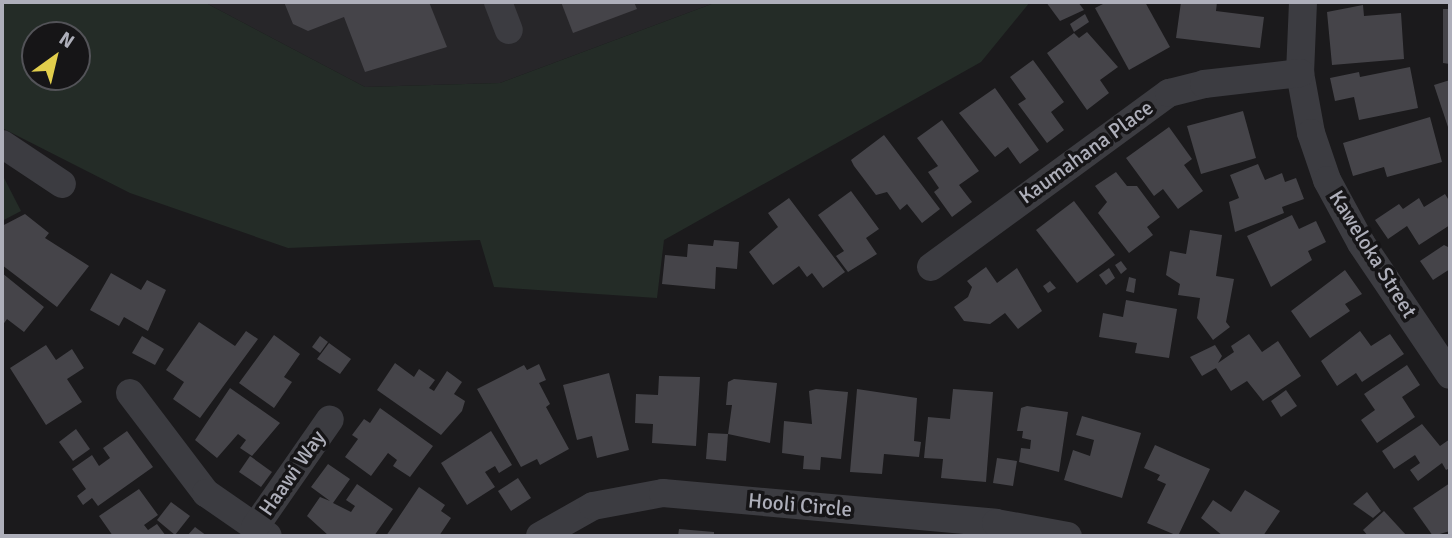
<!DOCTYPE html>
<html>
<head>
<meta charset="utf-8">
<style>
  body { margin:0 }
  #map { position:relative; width:1452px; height:538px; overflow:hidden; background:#1b1a1c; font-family:Signika,sans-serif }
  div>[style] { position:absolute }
  .built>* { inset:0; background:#272629 }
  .green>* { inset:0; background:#242c27 }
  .building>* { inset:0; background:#454449 }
  .minor>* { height:28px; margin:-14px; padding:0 14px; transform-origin:14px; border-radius:14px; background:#3c3c41 }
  span { translate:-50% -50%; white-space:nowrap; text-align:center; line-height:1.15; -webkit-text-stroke:7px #161517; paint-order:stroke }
  .street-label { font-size:21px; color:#aeafba }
  .frame { position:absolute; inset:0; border:4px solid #aeafba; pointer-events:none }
  .north { position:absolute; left:21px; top:21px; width:70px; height:70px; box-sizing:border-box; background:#161517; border:2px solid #535358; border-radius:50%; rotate:34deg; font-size:19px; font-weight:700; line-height:28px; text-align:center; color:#aeafba }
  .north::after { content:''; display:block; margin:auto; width:24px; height:32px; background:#e2ce4c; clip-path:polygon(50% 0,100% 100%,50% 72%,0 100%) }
</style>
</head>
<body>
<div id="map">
  <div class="built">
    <i style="clip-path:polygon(204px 2px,717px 2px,500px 83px,365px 87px)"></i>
  </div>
  <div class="green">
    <i style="clip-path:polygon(evenodd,2px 2px,204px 2px,365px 87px,500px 83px,717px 2px,1030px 2px,981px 62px,664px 240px,657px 298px,494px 287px,480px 240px,288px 248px,130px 193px,2px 128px,2px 2px,35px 35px,77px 35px,77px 77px,35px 77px,35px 35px)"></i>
    <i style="clip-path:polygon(2px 174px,21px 211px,2px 221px)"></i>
  </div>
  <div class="building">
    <i style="clip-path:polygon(284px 2px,429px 2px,447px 47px,365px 72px,344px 17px,308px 31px,293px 24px)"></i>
    <i style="clip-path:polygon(561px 2px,634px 2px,637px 9px,573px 33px)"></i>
    <i style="clip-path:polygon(1046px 2px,1078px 2px,1084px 10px,1060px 21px)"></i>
    <i style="clip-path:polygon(1107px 2px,1145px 2px,1170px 47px,1129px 70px,1095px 8px)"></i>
    <i style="clip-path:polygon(1181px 2px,1217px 2px,1216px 11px,1264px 17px,1260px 48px,1176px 38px)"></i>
    <i style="clip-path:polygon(1363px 5px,1364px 16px,1401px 13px,1404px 59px,1332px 65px,1327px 12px)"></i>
    <i style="clip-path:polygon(1443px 9px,1450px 9px,1450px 64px,1443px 63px)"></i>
    <i style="clip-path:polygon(1085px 14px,1089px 22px,1074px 32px,1070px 24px)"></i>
    <i style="clip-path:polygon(1087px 32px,1118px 67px,1100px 80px,1109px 93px,1087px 110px,1047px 53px,1074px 33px,1079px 38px)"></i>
    <i style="clip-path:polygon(1033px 60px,1064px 102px,1051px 112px,1064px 130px,1047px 143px,1018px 104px,1026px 99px,1010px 77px)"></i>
    <i style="clip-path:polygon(1410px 67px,1418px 108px,1359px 120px,1354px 97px,1335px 101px,1330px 78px,1359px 72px,1360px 77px)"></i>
    <i style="clip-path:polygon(1450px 80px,1450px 133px,1434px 85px)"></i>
    <i style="clip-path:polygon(995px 88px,1039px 150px,1020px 164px,1008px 147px,995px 157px,959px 113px)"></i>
    <i style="clip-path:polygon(1243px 111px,1256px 158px,1201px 174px,1187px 126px)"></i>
    <i style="clip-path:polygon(1430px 117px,1442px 162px,1387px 177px,1384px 167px,1353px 176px,1343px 143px)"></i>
    <i style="clip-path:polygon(942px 120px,979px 171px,959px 185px,972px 202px,952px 217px,934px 192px,939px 188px,928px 172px,938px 166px,917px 138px)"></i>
    <i style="clip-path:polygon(1169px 127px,1192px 159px,1184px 165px,1203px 191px,1178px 209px,1163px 189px,1154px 196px,1126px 158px)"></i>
    <i style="clip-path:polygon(884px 135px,940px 209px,922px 223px,907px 204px,900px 210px,887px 192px,876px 195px,854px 166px,851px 160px)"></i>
    <i style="clip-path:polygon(1258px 164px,1265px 180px,1282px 173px,1285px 182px,1296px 178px,1304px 199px,1282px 207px,1284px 213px,1235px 232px,1229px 202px,1239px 198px,1230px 175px)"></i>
    <i style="clip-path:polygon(1116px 172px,1127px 186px,1137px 186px,1160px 217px,1147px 227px,1153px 235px,1129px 253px,1098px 213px,1107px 202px,1095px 186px)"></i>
    <i style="clip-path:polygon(851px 191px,879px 229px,866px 238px,877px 254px,848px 272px,836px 256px,844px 251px,818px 215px)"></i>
    <i style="clip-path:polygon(1445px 194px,1450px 202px,1450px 225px,1419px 245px,1407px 226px,1388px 239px,1375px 220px,1399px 204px,1403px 209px,1419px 198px,1424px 207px)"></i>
    <i style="clip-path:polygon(789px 198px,845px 272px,823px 288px,812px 273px,807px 277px,799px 266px,773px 285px,749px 252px,778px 227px,768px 213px)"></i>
    <i style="clip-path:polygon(1074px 201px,1115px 255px,1077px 283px,1036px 230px)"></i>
    <i style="clip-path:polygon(25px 214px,49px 233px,45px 238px,89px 266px,57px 307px,2px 265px,2px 226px)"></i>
    <i style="clip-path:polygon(1292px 215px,1299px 229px,1316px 221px,1326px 242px,1308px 251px,1312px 260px,1271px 287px,1247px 236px)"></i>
    <i style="clip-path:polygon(1190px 230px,1222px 235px,1216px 276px,1234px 279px,1226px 322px,1230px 327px,1213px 340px,1197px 318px,1200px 298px,1178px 295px,1180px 284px,1166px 275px,1170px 251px,1186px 254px)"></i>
    <i style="clip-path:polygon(714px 240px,739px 242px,737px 269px,716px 267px,715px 289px,662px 284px,665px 255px,687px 257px,688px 244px,713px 246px)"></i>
    <i style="clip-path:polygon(1444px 245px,1450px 248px,1450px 269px,1433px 280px,1420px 261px)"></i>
    <i style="clip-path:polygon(1121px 261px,1127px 269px,1121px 274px,1115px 265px)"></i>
    <i style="clip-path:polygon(986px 267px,997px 283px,1017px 268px,1042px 311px,1018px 329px,1005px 313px,990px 324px,964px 321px,954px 307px,968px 297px,972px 287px,967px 281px)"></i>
    <i style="clip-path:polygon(1109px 268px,1115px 278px,1106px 285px,1099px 275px)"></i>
    <i style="clip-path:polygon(1345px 270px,1362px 294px,1345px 304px,1350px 311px,1310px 338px,1291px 311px)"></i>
    <i style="clip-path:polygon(2px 273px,44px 307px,24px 332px,7px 319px,2px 326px)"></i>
    <i style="clip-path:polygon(111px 273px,141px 290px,147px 280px,166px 290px,148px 331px,124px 317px,119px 326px,90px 310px)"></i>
    <i style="clip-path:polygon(1129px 277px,1136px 279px,1134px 293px,1126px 291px)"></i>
    <i style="clip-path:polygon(1050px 281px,1056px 288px,1048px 293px,1043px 286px)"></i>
    <i style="clip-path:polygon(1126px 300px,1177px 309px,1169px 358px,1135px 353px,1137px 343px,1099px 337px,1103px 313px,1123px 317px)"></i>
    <i style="clip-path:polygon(199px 322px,235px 346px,246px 331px,258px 339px,200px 418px,173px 399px,184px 382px,166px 370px)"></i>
    <i style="clip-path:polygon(1360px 331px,1371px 346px,1390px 334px,1404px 354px,1362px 382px,1356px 373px,1337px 386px,1321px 361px)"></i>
    <i style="clip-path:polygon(1249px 334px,1262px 352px,1278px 341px,1301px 376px,1263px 401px,1247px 381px,1231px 391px,1216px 368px,1202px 376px,1190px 357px,1215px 345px,1222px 356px,1218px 363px,1234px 352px,1231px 346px)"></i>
    <i style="clip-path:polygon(274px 335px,300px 354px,284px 377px,292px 382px,274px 408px,239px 383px)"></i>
    <i style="clip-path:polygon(142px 336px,164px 349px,155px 365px,132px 353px)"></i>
    <i style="clip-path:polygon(320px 336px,328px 342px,320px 353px,312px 347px)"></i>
    <i style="clip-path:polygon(329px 343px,351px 359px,340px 374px,317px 359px)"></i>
    <i style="clip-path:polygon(46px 345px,56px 360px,72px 349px,84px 368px,67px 379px,82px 402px,46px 425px,10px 368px)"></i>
    <i style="clip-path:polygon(395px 363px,414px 377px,419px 369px,435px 380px,429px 388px,434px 391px,447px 371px,462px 382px,454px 394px,465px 401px,462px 411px,441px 435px,377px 390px)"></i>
    <i style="clip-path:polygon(539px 364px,546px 380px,539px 383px,550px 404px,546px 407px,569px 449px,540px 465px,537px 459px,521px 467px,477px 389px,524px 365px,527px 370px)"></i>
    <i style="clip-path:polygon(1407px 365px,1420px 385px,1402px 397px,1415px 417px,1377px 443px,1361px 420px,1375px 410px,1364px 394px)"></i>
    <i style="clip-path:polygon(609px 373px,629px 450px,597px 458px,592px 436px,577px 440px,563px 385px)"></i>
    <i style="clip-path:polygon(659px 376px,700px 377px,696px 446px,652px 443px,653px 424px,635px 423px,636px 394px,658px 395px)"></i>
    <i style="clip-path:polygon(734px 379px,777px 383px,770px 443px,728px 434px,732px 405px,726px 405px,728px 382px)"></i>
    <i style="clip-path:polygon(230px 388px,280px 423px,252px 456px,240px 448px,246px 440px,238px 434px,217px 458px,195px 440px)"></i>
    <i style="clip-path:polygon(816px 389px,848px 392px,841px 459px,821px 457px,820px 470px,803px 469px,804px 456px,782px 453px,784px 421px,812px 424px,809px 391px)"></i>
    <i style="clip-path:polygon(857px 389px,917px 398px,914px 441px,921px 442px,919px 457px,884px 454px,882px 474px,850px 472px)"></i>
    <i style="clip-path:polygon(953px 389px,993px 392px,986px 482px,941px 478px,943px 459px,924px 458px,928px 417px,950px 419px)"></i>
    <i style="clip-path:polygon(1286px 390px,1297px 406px,1281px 417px,1271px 401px)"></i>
    <i style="clip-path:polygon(1027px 406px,1068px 412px,1059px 472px,1019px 462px,1021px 448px,1030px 449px,1031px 440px,1022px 438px,1023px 431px,1017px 431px,1021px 408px)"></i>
    <i style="clip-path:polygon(380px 408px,433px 446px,410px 477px,393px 466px,397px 460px,388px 453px,371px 476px,345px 457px,358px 439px,352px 435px,364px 419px,370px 423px)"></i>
    <i style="clip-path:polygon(1082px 416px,1141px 433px,1122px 498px,1064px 480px,1073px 450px,1090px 456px,1094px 440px,1076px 435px)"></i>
    <i style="clip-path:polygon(1422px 424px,1440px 446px,1450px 439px,1450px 468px,1446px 470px,1442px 463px,1418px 481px,1410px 470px,1420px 463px,1415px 455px,1394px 469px,1382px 451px)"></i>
    <i style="clip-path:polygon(76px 429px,90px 449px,73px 461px,59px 442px)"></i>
    <i style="clip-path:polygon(127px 431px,153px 467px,98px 506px,92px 498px,83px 505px,77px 496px,86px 489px,72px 469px,92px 455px,99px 466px,110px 458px,103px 448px)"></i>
    <i style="clip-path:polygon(491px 431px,512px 465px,499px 473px,495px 466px,485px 472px,495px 487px,467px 505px,441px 463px)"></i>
    <i style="clip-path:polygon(708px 433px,728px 434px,726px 461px,706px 459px)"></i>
    <i style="clip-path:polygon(1155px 445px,1210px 469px,1178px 536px,1147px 523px,1166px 484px,1157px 480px,1160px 475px,1144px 468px)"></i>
    <i style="clip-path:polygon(250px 456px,272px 472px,261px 487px,239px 472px)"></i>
    <i style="clip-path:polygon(997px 458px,1017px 461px,1013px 486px,993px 483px)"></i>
    <i style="clip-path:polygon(328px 464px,350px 479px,333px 503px,351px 512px,355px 506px,346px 500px,357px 484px,393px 509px,374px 536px,329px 536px,307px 516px,320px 497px,330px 501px,311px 487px)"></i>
    <i style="clip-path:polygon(518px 478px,531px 498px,511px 511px,498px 491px)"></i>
    <i style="clip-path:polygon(1450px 483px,1450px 531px,1433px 536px,1413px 508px)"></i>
    <i style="clip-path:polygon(419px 487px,445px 505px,441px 511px,451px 518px,439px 536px,386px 536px)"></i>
    <i style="clip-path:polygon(139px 489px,158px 515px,144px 525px,148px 530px,157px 524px,166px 536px,113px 536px,99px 516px)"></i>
    <i style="clip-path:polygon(1245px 490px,1280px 511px,1263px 536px,1223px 536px,1201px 518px,1213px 500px,1231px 512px)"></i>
    <i style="clip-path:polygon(1367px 492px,1381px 511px,1373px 518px,1353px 504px)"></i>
    <i style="clip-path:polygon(171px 502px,190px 516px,175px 535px,157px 520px)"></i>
    <i style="clip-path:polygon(1384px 511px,1407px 536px,1368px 536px,1363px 530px)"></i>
    <i style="clip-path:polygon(195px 527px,207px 536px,187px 536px)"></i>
    <i style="clip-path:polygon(679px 529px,714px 532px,714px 536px,678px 536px)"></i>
  </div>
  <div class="minor">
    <i style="left:498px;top:2px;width:30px;rotate:69deg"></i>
    <i style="left:1303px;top:2px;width:71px;rotate:92.4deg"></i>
    <i style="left:1300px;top:73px;width:61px;rotate:79.6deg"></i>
    <i style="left:1311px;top:133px;width:50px;rotate:71.2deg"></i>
    <i style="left:1327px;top:180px;width:72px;rotate:61.6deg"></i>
    <i style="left:1361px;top:243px;width:159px;rotate:56deg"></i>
    <i style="left:2px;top:144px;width:72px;rotate:33.7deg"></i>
    <i style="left:931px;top:267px;width:295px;rotate:-36.2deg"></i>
    <i style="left:1169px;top:93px;width:36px;rotate:-14deg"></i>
    <i style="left:1204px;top:84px;width:97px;rotate:-6.5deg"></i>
    <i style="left:130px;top:393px;width:126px;rotate:52.8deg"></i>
    <i style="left:206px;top:493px;width:75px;rotate:34.7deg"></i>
    <i style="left:255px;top:527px;width:131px;rotate:-55.2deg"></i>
    <i style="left:540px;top:536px;width:61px;rotate:-29.5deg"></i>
    <i style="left:593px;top:506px;width:71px;rotate:-10.5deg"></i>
    <i style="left:663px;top:493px;width:334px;rotate:5.1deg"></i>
    <i style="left:996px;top:523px;width:73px;rotate:10.2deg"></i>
  </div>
  <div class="street-label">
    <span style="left:1086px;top:152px;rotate:-36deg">Kaumahana Place</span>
    <span style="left:1373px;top:254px;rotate:58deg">Kaweloka Street</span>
    <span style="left:292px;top:473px;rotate:-55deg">Haawi Way</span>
    <span style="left:800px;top:505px;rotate:5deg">Hooli Circle</span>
  </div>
  <div class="frame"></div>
  <div class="north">N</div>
</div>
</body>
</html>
